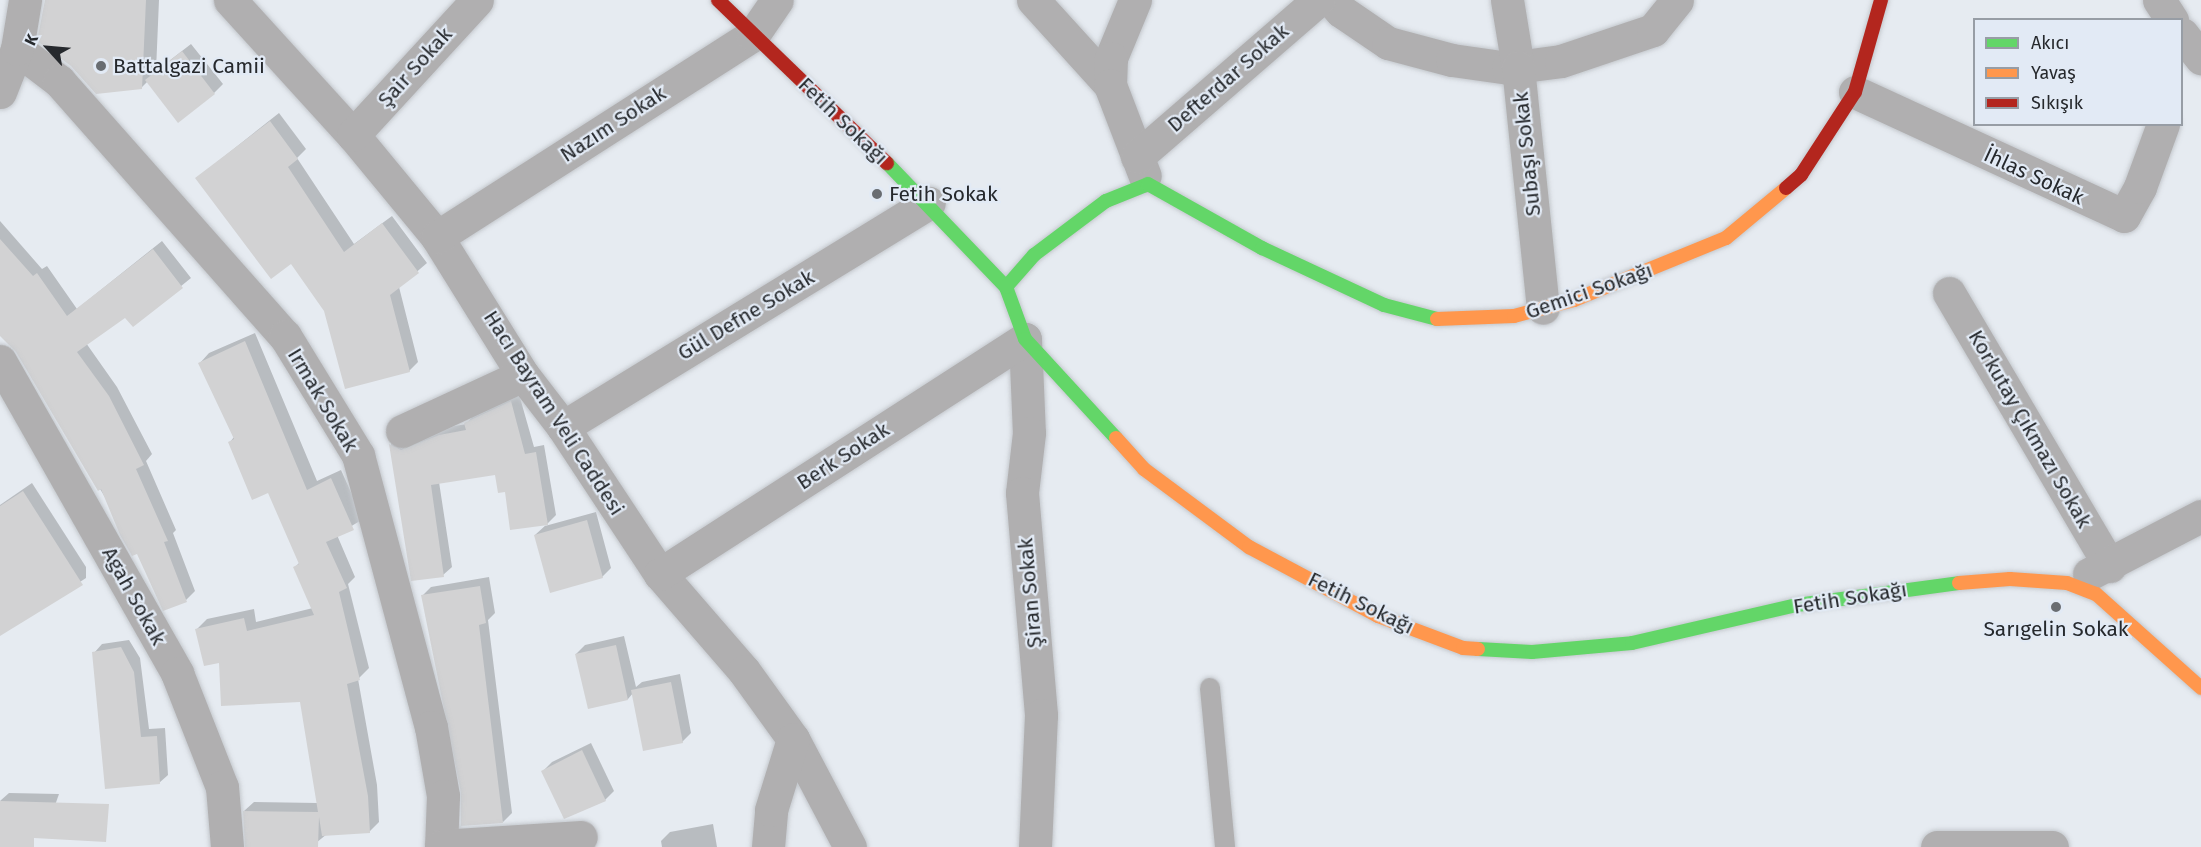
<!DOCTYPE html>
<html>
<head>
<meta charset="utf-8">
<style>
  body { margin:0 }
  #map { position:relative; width:2201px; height:847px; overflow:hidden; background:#e6ebf1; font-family:"Fira Sans",sans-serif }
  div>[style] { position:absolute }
  .shadow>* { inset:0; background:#0003 }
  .building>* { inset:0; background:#d2d2d3 }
  .roads { filter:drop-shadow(0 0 2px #c4c8cd) drop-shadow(0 0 2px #c4c8cd) }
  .lane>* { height:20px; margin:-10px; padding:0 10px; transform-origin:10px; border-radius:10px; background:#b0afb0 }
  .street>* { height:33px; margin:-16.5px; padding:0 16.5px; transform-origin:16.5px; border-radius:16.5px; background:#b0afb0 }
  .fast>* { height:14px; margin:-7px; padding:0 7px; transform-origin:7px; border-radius:7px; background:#63d668 }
  .slow>* { height:14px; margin:-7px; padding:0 7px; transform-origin:7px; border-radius:7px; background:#ff974d }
  .jam>* { height:14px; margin:-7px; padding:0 7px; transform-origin:7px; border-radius:7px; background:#b3261e }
  .dots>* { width:16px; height:16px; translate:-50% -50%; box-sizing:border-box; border:3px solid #e2eaf5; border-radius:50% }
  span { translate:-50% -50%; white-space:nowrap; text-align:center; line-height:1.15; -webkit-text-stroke:4.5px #e2eaf5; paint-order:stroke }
  .poi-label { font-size:21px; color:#26292d }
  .left { translate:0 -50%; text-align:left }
  .street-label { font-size:21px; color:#26292d }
  .legend { position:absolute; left:1973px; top:18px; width:210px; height:108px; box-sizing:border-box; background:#e2eaf5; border:2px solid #979da5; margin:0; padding:8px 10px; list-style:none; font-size:18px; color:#26292d }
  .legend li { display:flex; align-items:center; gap:12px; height:30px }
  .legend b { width:30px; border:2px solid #979da5 }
  .north { position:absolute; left:18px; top:18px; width:60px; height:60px; -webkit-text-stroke:4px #e2eaf5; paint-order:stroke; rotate:296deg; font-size:16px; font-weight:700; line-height:24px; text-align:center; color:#26292d }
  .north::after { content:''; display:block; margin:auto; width:21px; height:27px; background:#26292d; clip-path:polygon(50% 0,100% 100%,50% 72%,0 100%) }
</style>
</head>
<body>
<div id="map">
  <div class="shadow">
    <i style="clip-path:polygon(47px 0,159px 0,156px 71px,191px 44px,223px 84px,214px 93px,148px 81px,141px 88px)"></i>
    <i style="clip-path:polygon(279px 113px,306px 149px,297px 158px,354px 244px,392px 216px,427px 263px,399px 287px,418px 362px,409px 371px,326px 310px,291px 262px,197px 178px)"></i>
    <i style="clip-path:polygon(0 221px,42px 269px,47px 266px,77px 309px,162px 241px,191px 278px,133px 325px,126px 316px,86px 343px,117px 387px,152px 454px,146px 461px,176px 530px,173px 533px,195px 591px,186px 600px,138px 552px,17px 351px,0 333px)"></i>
    <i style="clip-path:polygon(255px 333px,317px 481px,341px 470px,363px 519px,337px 535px,355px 577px,348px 584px,369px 668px,358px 679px,377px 785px,379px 822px,369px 832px,327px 834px,311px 847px,247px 847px,244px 811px,254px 802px,318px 803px,301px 701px,220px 661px,197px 629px,207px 619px,254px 609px,256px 622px,313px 608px,295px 567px,300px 562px,269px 491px,230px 442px,234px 437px,200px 363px,209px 353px)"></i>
    <i style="clip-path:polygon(519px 394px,534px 447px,544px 445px,556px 515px,545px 526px,596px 512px,611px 568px,602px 577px,535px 535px,547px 524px,497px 473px,439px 482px,452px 567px,443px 575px,413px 580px,391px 444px,399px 436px,466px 424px,474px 415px)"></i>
    <i style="clip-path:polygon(32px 483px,86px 567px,86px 578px,0 634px,0 505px)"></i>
    <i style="clip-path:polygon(489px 577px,495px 613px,488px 620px,512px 813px,503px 822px,463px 793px,422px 596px,431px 587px)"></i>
    <i style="clip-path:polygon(624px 636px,636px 687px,642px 682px,680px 674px,691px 733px,682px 742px,633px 693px,628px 699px,589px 708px,576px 654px,585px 645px)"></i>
    <i style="clip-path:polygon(129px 640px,140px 658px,149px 729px,165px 728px,168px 775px,159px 783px,94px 653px,102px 644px)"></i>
    <i style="clip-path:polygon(591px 743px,614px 791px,605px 800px,543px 771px,552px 762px)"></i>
    <i style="clip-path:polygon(9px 793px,59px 794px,47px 828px,0 835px,0 801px)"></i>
    <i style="clip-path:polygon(713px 824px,717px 847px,662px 847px,661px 841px,670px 832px)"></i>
  </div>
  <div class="building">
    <i style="clip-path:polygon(45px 0,146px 0,142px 89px,96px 94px,71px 66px,37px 41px)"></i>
    <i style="clip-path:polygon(182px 51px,215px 94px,178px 123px,145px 80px)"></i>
    <i style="clip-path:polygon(270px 121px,298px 159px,288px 167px,344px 252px,382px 223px,419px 273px,390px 295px,410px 372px,345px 389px,324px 311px,291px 264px,271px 279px,195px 178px)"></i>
    <i style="clip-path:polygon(0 239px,33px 276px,37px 273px,67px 316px,153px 249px,183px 288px,133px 327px,125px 318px,77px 352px,109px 396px,144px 465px,136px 469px,168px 541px,164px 542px,187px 602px,163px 611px,137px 554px,132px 556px,120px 535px,101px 489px,98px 491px,16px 352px,0 336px)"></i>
    <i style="clip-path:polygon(245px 341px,307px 490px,331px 478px,354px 530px,326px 542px,347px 588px,339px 592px,360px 680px,347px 684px,368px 796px,370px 833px,322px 836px,319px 817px,318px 847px,245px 847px,243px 811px,318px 812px,300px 702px,221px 706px,219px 663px,204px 666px,195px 629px,244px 618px,247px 631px,314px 615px,293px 567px,299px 564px,268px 493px,252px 500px,228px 442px,234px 439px,198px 363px)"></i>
    <i style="clip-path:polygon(511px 401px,525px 454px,536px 452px,548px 525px,510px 530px,505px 492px,498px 493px,495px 475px,431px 485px,444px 577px,411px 581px,389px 444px,401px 450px,439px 435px,466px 430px,464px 423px)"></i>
    <i style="clip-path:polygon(23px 491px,83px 585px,0 636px,0 506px)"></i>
    <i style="clip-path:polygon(587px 520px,603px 578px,550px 593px,534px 535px)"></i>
    <i style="clip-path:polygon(480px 586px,486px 623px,479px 625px,503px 823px,461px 826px,461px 793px,421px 595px)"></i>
    <i style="clip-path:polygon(616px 645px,628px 700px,588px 709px,575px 654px)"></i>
    <i style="clip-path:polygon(121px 647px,134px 672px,141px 737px,157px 736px,160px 784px,105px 789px,92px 652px)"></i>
    <i style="clip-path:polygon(671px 682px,683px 743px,643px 751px,631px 690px)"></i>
    <i style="clip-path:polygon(582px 750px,606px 801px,564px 819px,541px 771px)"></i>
    <i style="clip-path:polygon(0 801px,109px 804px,106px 842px,34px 838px,34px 847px,0 847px)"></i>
  </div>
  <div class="roads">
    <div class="lane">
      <i style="left:1210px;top:688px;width:160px;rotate:84.6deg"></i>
    </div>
    <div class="street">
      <i style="left:230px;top:0;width:183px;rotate:47.7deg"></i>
      <i style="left:353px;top:135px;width:132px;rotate:50.5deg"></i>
      <i style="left:437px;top:237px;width:163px;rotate:58.1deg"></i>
      <i style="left:523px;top:375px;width:66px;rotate:52.4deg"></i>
      <i style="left:563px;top:427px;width:176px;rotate:56.6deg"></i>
      <i style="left:660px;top:574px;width:128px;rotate:49.1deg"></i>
      <i style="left:744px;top:671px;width:84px;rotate:54.2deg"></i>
      <i style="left:793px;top:739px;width:122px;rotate:62.2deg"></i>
      <i style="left:1033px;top:0;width:115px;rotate:47.8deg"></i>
      <i style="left:1135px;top:0;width:63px;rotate:112.5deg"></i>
      <i style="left:1111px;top:58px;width:27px;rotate:92deg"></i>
      <i style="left:1110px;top:85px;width:97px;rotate:69deg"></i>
      <i style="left:1331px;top:0;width:15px;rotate:48deg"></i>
      <i style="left:1341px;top:11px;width:57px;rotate:34.2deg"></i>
      <i style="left:1388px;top:43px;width:66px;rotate:14.9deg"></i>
      <i style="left:1452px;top:60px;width:57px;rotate:8.1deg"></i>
      <i style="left:1508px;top:68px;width:53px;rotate:-7.5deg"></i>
      <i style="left:1561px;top:61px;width:97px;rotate:-18.6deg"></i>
      <i style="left:1653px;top:30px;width:38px;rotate:-51deg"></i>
      <i style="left:1507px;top:0;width:68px;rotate:80.7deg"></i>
      <i style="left:1518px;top:67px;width:242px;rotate:84.1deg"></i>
      <i style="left:2159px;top:0;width:24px;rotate:57deg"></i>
      <i style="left:2182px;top:34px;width:31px;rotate:52deg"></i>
      <i style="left:17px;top:49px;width:53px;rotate:37.3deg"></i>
      <i style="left:59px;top:81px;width:341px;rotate:48.5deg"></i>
      <i style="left:285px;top:336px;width:140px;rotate:58.5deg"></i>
      <i style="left:358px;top:455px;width:282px;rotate:75deg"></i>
      <i style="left:431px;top:727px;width:70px;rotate:80.1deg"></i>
      <i style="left:443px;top:796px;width:51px;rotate:92.2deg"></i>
      <i style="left:0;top:92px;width:46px;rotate:-68.4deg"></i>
      <i style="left:17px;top:49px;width:50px;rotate:-80.7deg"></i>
      <i style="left:1855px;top:92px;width:296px;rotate:24.7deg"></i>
      <i style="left:2124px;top:216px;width:33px;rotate:-61deg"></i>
      <i style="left:2140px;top:187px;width:67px;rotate:-69.9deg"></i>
      <i style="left:353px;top:135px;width:183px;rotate:-47.4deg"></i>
      <i style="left:1137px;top:157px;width:240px;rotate:-40.9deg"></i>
      <i style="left:437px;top:237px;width:375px;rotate:-32.6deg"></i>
      <i style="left:753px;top:35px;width:42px;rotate:-55.6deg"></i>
      <i style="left:1949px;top:293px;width:317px;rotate:59.5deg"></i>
      <i style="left:1025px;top:339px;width:94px;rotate:87.6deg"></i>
      <i style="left:1029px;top:433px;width:60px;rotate:96.7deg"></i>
      <i style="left:1022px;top:493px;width:223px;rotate:85.1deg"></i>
      <i style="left:1041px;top:715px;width:132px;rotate:92.6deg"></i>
      <i style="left:0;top:361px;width:359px;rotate:60.4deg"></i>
      <i style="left:177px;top:673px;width:123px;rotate:68.5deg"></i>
      <i style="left:222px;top:787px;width:60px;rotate:85.2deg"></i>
      <i style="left:563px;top:427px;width:429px;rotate:-31.5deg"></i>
      <i style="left:402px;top:431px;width:133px;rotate:-24.8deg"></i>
      <i style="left:660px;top:574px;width:434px;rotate:-32.8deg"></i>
      <i style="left:2089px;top:574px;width:126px;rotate:-27.4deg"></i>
      <i style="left:441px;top:846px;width:140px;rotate:-3.7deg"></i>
      <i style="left:768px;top:847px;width:37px;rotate:-85deg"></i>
      <i style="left:771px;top:810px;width:74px;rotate:-72.8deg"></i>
      <i style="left:1937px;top:847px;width:115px"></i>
    </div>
    <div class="fast">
      <i style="left:887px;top:163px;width:172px;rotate:46.2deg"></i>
      <i style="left:1006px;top:287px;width:55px;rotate:69.9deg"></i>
      <i style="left:1025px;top:339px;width:134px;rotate:47.4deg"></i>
      <i style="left:1006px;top:287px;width:43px;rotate:-48.8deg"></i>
      <i style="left:1034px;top:255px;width:90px;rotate:-36.9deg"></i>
      <i style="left:1106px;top:201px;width:45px;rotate:-22deg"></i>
      <i style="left:1148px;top:184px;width:131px;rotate:29.3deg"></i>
      <i style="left:1262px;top:248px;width:135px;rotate:25deg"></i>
      <i style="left:1384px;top:305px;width:55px;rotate:14.8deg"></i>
      <i style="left:1478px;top:649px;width:54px;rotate:3.2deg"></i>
      <i style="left:1532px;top:652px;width:100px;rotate:-5.1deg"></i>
      <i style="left:1632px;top:643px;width:169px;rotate:-13deg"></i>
      <i style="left:1797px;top:605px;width:163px;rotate:-7.7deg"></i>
    </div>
    <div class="slow">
      <i style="left:1437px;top:319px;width:77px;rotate:-2.2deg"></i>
      <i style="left:1514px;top:316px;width:62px;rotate:-14.9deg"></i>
      <i style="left:1574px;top:300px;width:164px;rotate:-22.2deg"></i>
      <i style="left:1726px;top:238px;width:78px;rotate:-39.8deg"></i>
      <i style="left:1116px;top:438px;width:42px;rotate:47.9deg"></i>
      <i style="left:1144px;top:469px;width:131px;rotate:36.6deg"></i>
      <i style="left:1249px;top:547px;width:146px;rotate:28.1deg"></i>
      <i style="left:1378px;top:616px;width:91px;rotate:20.6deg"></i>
      <i style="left:1463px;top:648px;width:15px;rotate:4deg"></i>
      <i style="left:1959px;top:583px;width:51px;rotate:-4.5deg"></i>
      <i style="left:2010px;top:579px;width:57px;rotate:4deg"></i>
      <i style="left:2067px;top:583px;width:31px;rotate:21deg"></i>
      <i style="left:2096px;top:594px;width:141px;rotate:41.8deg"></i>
    </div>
    <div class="jam">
      <i style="left:718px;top:0;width:235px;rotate:44deg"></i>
      <i style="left:1786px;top:188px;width:20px;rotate:-41deg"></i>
      <i style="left:1801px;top:175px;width:99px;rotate:-57deg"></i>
      <i style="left:1855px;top:92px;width:96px;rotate:-74.2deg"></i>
    </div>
  </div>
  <div class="dots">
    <i style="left:101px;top:66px;background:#696d72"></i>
    <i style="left:877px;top:194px;background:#696d72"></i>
    <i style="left:2056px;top:607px;background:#696d72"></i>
  </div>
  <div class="poi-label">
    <span class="left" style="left:113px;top:66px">Battalgazi Camii</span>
    <span class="left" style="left:889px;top:194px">Fetih Sokak</span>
    <span style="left:2056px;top:629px">Sarıgelin Sokak</span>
  </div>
  <div class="street-label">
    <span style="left:415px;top:67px;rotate:-48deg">Şair Sokak</span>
    <span style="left:1228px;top:78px;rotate:-41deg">Defterdar Sokak</span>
    <span style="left:843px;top:121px;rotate:44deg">Fetih Sokağı</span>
    <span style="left:613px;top:124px;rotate:-33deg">Nazım Sokak</span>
    <span style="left:1527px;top:154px;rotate:-96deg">Subaşı Sokak</span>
    <span style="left:2034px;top:176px;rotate:25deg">İhlas Sokak</span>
    <span style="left:1589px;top:291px;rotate:-19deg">Gemici Sokağı</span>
    <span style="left:746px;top:315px;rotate:-31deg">Gül Defne Sokak</span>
    <span style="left:323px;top:400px;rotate:59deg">Irmak Sokak</span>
    <span style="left:554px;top:413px;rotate:57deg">Hacı Bayram Veli Caddesi</span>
    <span style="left:2030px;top:429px;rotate:60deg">Korkutay Çıkmazı Sokak</span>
    <span style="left:843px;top:456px;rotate:-33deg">Berk Sokak</span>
    <span style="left:1030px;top:593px;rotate:-95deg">Şiran Sokak</span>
    <span style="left:134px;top:596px;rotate:61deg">Agah Sokak</span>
    <span style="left:1850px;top:598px;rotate:-9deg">Fetih Sokağı</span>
    <span style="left:1361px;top:603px;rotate:26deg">Fetih Sokağı</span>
  </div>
  <ul class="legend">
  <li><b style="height:8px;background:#63d668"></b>Akıcı</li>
  <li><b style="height:8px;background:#ff974d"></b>Yavaş</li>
  <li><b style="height:8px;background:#b3261e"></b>Sıkışık</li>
  </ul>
  <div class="north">K</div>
</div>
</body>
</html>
